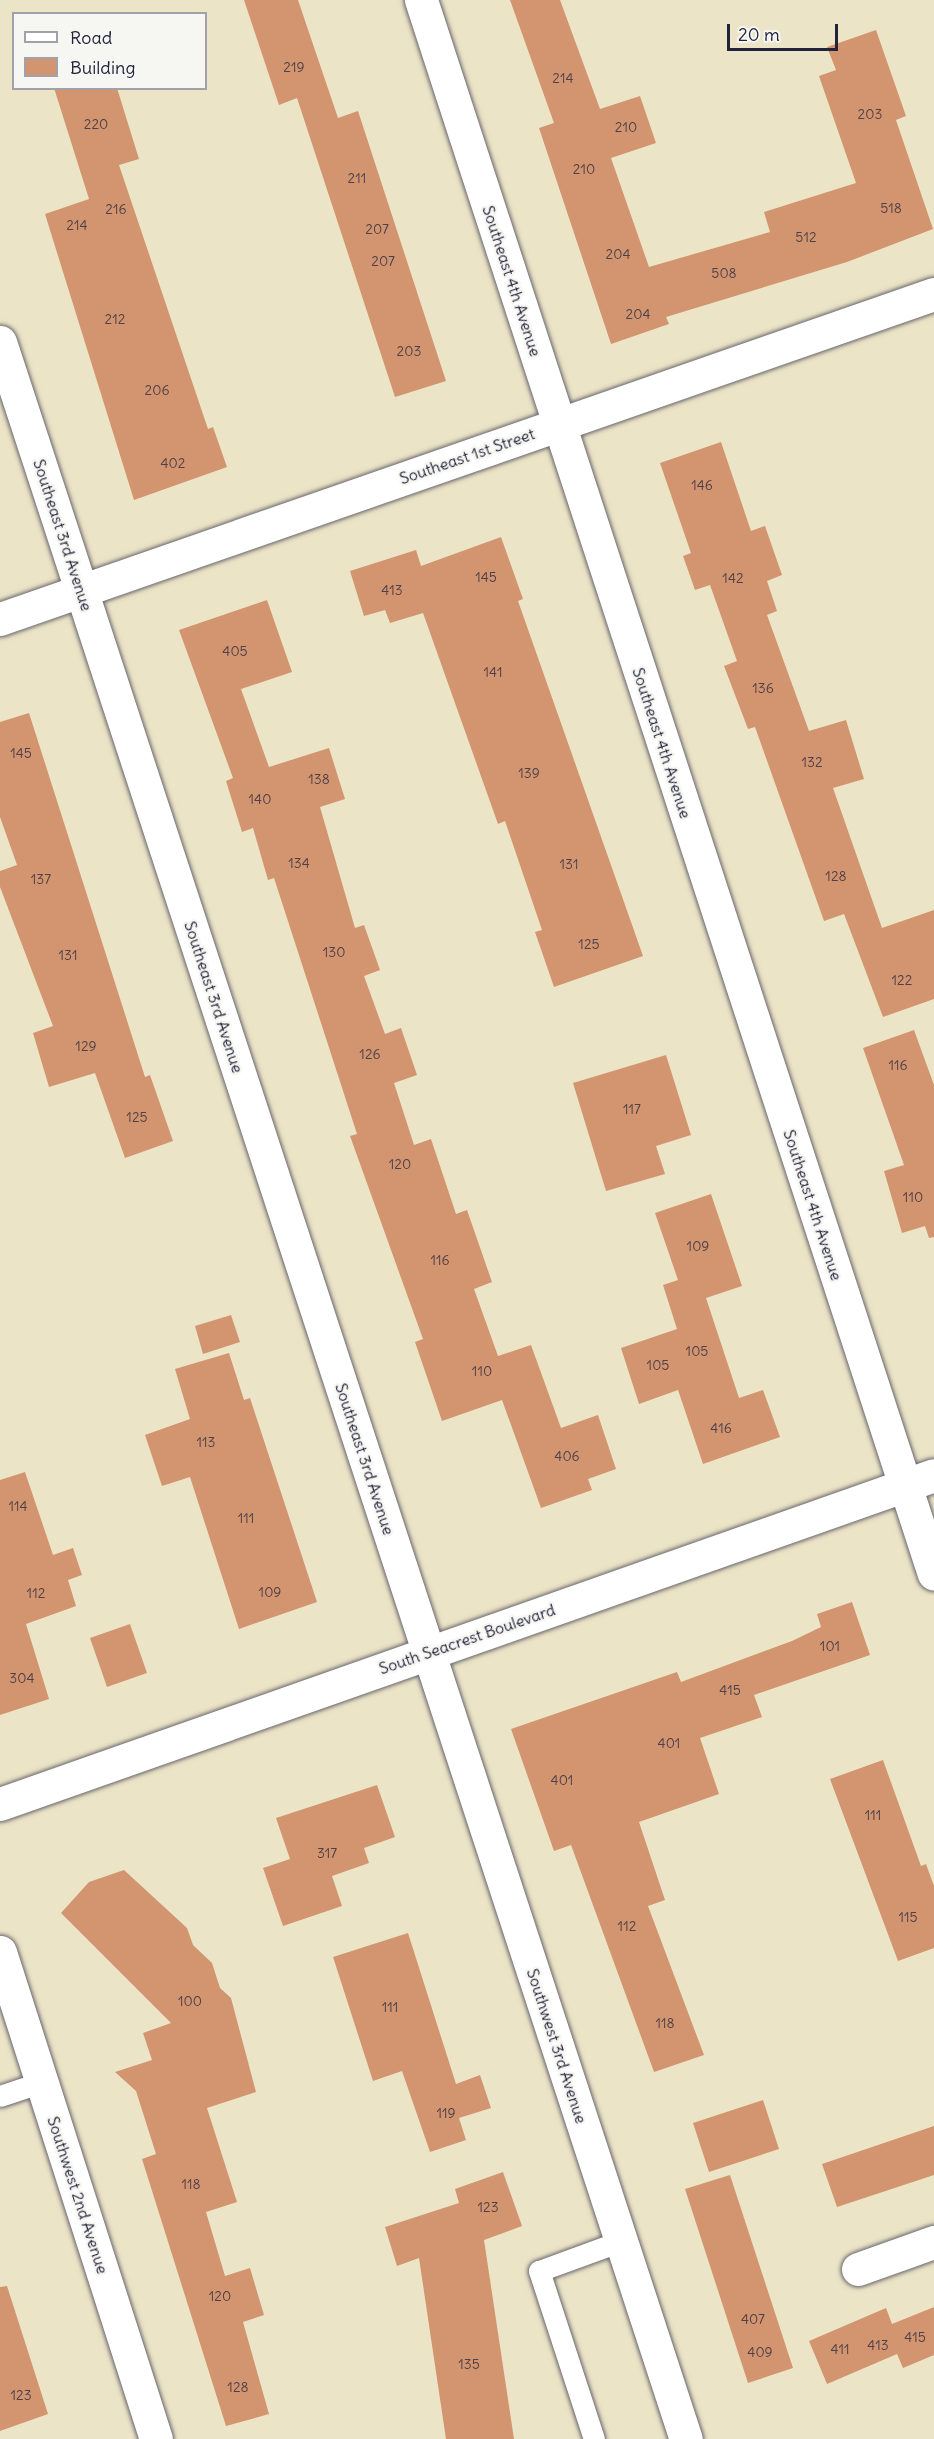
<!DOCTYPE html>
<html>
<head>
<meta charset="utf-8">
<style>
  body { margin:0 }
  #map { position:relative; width:934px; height:2439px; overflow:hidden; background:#ece4c7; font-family:Delius,sans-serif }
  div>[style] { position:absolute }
  .building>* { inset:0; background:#d2956f }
  .roads { filter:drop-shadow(0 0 2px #69666c) drop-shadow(0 0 2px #69666c) }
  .service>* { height:21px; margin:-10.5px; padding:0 10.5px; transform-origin:10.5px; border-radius:10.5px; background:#fff }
  .minor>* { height:33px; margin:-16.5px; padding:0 16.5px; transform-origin:16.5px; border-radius:16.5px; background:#fff }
  .tertiary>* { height:33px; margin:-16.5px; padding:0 16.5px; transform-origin:16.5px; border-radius:16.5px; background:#fff }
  span { translate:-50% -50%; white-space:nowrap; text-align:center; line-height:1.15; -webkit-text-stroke:5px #f6f6f2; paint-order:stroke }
  .number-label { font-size:14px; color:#4e3f48 }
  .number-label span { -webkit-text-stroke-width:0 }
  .street-label { font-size:16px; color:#22223b }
  .legend { position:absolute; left:12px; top:12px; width:195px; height:78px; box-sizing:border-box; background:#f6f6f2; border:2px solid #a1a1a9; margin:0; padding:8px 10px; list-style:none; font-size:18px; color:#22223b }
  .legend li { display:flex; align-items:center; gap:12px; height:30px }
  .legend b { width:30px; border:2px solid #a1a1a9 }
  .scale { position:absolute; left:727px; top:24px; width:111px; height:27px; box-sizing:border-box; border:3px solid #22223b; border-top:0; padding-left:8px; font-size:18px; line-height:21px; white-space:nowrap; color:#22223b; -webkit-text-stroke:4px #f6f6f2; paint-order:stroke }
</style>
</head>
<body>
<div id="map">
  <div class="building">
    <i style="clip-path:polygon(244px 0,298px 0,338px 118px,358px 111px,446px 381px,395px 397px,297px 98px,279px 105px)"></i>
    <i style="clip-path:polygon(510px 0,560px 0,600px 109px,640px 96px,656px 143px,611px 158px,649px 267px,770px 232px,764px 212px,856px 183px,819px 76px,836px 70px,827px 47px,876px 30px,906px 116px,896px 120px,933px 229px,847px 262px,666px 317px,669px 324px,611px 344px,539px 128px,554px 123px)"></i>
    <i style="clip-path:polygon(54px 88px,117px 88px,139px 159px,119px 165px,208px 429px,213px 427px,227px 467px,134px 500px,45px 214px,89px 199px)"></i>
    <i style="clip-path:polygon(721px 442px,751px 531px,765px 526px,782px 575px,767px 581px,777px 611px,767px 615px,809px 731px,846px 720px,864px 779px,833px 788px,882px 928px,934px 910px,934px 999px,883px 1017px,844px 914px,824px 921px,755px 727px,748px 729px,724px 666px,737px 661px,710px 585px,695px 590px,683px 556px,691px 553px,660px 463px)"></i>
    <i style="clip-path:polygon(501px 537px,523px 599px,518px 601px,643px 956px,554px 987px,535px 932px,542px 930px,505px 821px,498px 824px,423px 613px,390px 623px,385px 610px,364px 616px,350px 571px,416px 550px,421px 566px)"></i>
    <i style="clip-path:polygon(267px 600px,292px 672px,241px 689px,269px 767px,329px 748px,345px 799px,320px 807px,355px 928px,364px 925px,380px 970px,364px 976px,385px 1034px,401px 1028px,417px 1075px,394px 1083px,414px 1145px,431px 1139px,456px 1214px,467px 1210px,492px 1282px,474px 1289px,498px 1356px,531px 1345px,561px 1428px,598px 1415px,616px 1469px,588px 1479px,592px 1490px,541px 1508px,502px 1400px,442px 1421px,415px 1342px,423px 1339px,350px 1136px,357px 1134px,274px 878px,268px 880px,253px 828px,242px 832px,226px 781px,233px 778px,179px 630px)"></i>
    <i style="clip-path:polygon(29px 713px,145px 1077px,150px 1075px,173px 1141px,125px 1158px,95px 1073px,49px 1087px,33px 1033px,53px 1026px,0 887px,0 871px,17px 865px,0 817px,0 722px)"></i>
    <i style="clip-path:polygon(914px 1030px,934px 1085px,934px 1237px,929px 1238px,925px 1226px,902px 1233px,884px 1171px,904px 1165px,863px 1048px)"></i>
    <i style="clip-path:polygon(666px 1055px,691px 1135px,656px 1146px,665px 1174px,606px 1191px,573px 1083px)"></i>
    <i style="clip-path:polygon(711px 1194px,742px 1286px,706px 1298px,739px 1398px,763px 1390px,780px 1437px,703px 1464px,678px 1390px,639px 1404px,621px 1348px,677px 1329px,663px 1285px,678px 1280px,655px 1213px)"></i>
    <i style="clip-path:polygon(231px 1315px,240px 1342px,203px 1354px,195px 1326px)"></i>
    <i style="clip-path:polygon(229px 1353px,244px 1400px,250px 1398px,317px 1602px,239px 1629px,190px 1477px,162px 1486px,145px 1435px,190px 1419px,175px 1369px)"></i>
    <i style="clip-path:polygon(25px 1472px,53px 1555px,73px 1548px,82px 1575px,68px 1580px,76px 1606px,26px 1624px,49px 1699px,0 1715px,0 1480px)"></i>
    <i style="clip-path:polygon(852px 1602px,870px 1655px,754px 1695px,762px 1717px,700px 1738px,719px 1794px,639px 1822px,665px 1900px,648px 1906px,704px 2055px,654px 2072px,571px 1845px,554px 1851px,511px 1729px,677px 1672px,681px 1682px,792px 1641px,821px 1627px,817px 1614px)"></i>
    <i style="clip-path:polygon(130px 1624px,147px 1673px,107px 1687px,90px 1638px)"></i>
    <i style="clip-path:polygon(883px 1760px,921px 1866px,926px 1864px,934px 1886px,934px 1948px,898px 1961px,830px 1779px)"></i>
    <i style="clip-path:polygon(377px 1785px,395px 1837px,364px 1848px,369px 1863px,332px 1876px,342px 1906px,283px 1926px,263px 1868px,290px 1859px,276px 1818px)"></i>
    <i style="clip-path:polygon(124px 1870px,187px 1928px,193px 1945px,212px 1963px,220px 1988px,231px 1998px,256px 2092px,207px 2108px,237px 2202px,206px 2212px,225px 2276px,250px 2268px,264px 2315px,243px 2322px,269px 2414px,226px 2426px,142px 2159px,156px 2154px,136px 2091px,115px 2072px,152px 2060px,143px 2033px,171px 2023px,61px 1913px,89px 1882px)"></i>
    <i style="clip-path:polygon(408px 1933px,456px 2084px,480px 2075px,491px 2108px,459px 2118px,466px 2140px,430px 2152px,402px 2071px,373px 2081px,333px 1957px)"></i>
    <i style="clip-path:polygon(763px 2100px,779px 2149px,709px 2172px,693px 2123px)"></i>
    <i style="clip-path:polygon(934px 2126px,934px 2175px,837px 2207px,822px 2164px)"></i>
    <i style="clip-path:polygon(503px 2172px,522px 2226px,484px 2240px,514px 2439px,446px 2439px,419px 2258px,397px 2266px,385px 2227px,459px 2203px,455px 2189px)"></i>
    <i style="clip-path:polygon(730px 2175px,793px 2368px,748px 2383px,685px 2189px)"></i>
    <i style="clip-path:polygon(7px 2286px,48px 2414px,0 2431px,0 2287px)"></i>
    <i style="clip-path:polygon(934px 2307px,934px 2355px,903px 2368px,897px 2354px,827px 2384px,809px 2341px,886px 2308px,892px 2324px)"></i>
  </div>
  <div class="roads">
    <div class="service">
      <i style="left:0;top:2096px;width:44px;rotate:-18.4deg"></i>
      <i style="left:594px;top:2439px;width:177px;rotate:-108.1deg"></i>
      <i style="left:539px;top:2271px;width:87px;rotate:-20.1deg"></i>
    </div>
    <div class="minor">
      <i style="left:421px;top:0;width:1655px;rotate:71.95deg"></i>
      <i style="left:0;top:342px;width:2206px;rotate:71.89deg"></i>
      <i style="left:0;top:619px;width:989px;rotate:-19.19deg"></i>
      <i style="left:0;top:1952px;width:511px;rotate:72.24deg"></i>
      <i style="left:858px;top:2269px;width:81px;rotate:-19.6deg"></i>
    </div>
    <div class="tertiary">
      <i style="left:0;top:1804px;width:990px;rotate:-19.4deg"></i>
    </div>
  </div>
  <div class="number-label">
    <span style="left:294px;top:67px">219</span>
    <span style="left:563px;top:78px">214</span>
    <span style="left:870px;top:114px">203</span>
    <span style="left:96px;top:124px">220</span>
    <span style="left:626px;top:127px">210</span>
    <span style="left:584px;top:169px">210</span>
    <span style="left:357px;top:178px">211</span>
    <span style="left:891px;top:208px">518</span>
    <span style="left:116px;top:209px">216</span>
    <span style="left:77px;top:225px">214</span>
    <span style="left:377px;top:229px">207</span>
    <span style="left:806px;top:237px">512</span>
    <span style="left:618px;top:254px">204</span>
    <span style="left:383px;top:261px">207</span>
    <span style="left:724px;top:273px">508</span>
    <span style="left:638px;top:314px">204</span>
    <span style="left:115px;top:319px">212</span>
    <span style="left:409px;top:351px">203</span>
    <span style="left:157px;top:390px">206</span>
    <span style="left:173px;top:463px">402</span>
    <span style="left:702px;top:485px">146</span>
    <span style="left:486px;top:577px">145</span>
    <span style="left:733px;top:578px">142</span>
    <span style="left:392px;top:590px">413</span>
    <span style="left:235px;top:651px">405</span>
    <span style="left:493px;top:672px">141</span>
    <span style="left:763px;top:688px">136</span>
    <span style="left:21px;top:753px">145</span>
    <span style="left:812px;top:762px">132</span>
    <span style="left:529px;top:773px">139</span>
    <span style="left:319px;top:779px">138</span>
    <span style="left:260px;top:799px">140</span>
    <span style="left:299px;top:863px">134</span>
    <span style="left:569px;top:864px">131</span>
    <span style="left:836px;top:876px">128</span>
    <span style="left:41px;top:879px">137</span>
    <span style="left:589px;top:944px">125</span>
    <span style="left:334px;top:952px">130</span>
    <span style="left:68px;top:955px">131</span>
    <span style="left:902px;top:980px">122</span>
    <span style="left:86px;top:1046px">129</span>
    <span style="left:370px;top:1054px">126</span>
    <span style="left:898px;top:1065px">116</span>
    <span style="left:632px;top:1109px">117</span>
    <span style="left:137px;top:1117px">125</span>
    <span style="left:400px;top:1164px">120</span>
    <span style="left:913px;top:1197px">110</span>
    <span style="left:698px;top:1246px">109</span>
    <span style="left:440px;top:1260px">116</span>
    <span style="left:697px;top:1351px">105</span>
    <span style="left:658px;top:1365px">105</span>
    <span style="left:482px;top:1371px">110</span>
    <span style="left:721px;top:1428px">416</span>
    <span style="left:206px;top:1442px">113</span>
    <span style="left:567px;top:1456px">406</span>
    <span style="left:18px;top:1506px">114</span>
    <span style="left:246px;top:1518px">111</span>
    <span style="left:270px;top:1592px">109</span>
    <span style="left:36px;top:1593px">112</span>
    <span style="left:830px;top:1646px">101</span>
    <span style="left:22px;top:1678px">304</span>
    <span style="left:730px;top:1690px">415</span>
    <span style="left:669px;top:1743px">401</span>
    <span style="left:562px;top:1780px">401</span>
    <span style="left:873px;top:1815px">111</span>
    <span style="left:327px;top:1853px">317</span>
    <span style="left:908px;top:1917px">115</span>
    <span style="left:627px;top:1926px">112</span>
    <span style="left:190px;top:2001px">100</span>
    <span style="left:390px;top:2007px">111</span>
    <span style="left:665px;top:2023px">118</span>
    <span style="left:446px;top:2113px">119</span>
    <span style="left:191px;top:2184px">118</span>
    <span style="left:488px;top:2207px">123</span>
    <span style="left:220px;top:2296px">120</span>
    <span style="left:753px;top:2319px">407</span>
    <span style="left:915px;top:2337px">415</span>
    <span style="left:878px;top:2345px">413</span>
    <span style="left:840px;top:2349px">411</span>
    <span style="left:760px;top:2352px">409</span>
    <span style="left:469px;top:2364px">135</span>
    <span style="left:238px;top:2387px">128</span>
    <span style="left:21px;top:2395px">123</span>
  </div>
  <div class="street-label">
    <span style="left:512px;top:281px;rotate:72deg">Southeast 4th Avenue</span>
    <span style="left:467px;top:456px;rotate:-19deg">Southeast 1st Street</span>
    <span style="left:63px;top:535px;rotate:72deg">Southeast 3rd Avenue</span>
    <span style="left:662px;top:743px;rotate:72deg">Southeast 4th Avenue</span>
    <span style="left:214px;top:997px;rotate:72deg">Southeast 3rd Avenue</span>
    <span style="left:813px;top:1205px;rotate:72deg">Southeast 4th Avenue</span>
    <span style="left:365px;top:1459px;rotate:72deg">Southeast 3rd Avenue</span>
    <span style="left:467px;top:1639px;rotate:-19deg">South Seacrest Boulevard</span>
    <span style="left:557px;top:2046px;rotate:72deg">Southwest 3rd Avenue</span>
    <span style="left:78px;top:2195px;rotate:72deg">Southwest 2nd Avenue</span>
  </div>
  <ul class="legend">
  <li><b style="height:8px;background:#fff"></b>Road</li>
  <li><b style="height:16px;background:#d2956f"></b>Building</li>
  </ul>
  <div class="scale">20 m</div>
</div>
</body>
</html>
